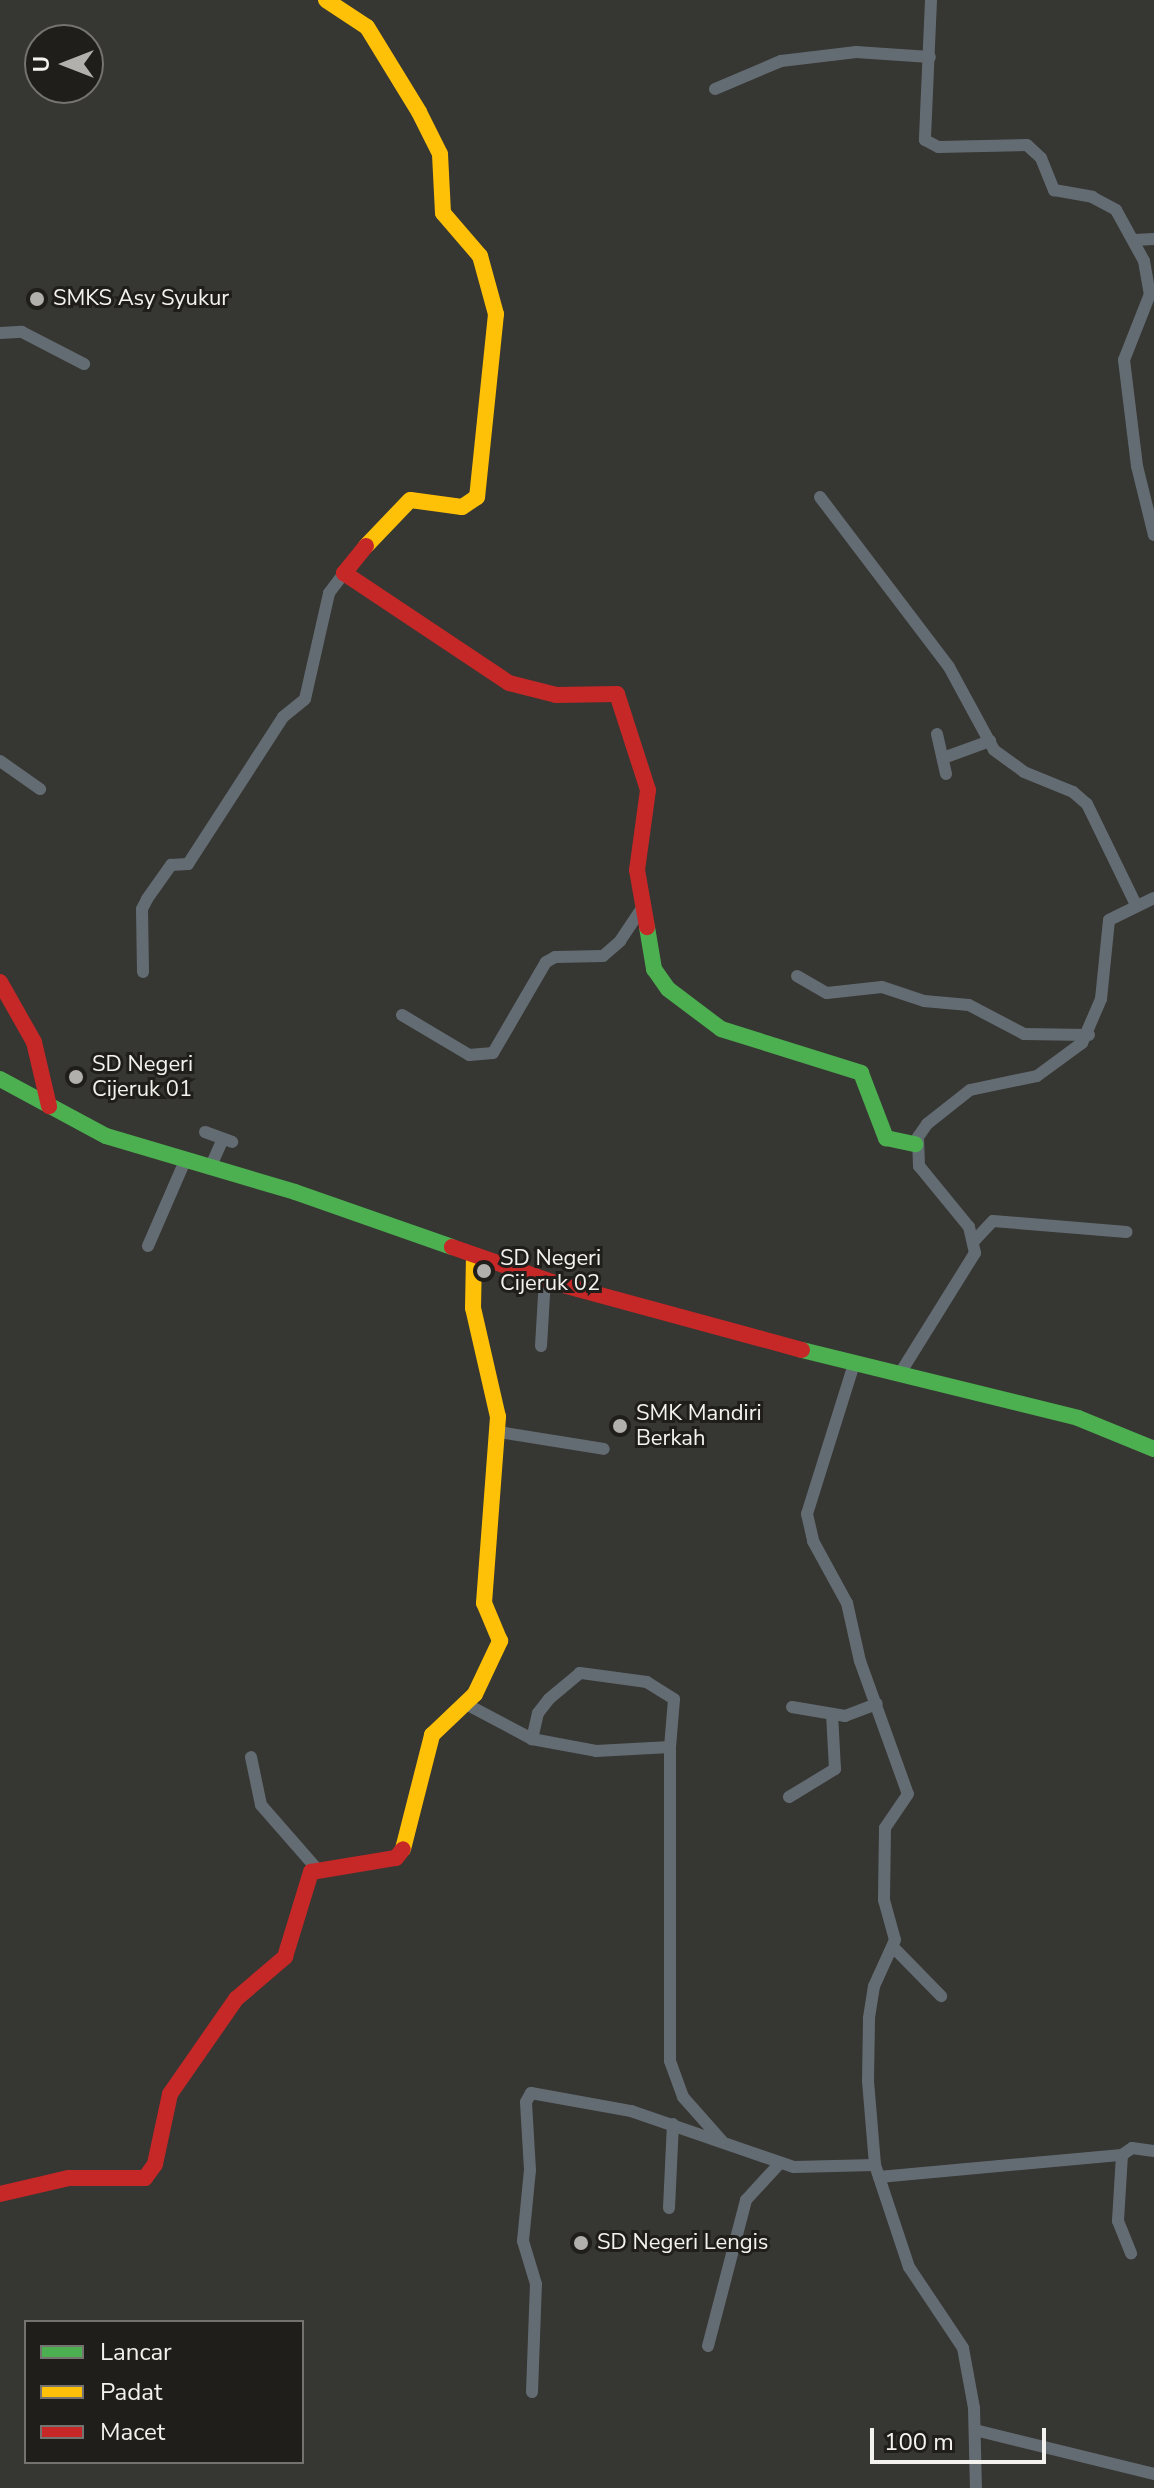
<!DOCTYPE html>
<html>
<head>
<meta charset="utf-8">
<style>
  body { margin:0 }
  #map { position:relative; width:1154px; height:2488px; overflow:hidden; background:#363632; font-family:"Nunito Sans",sans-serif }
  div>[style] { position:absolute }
  .street>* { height:12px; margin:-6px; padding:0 6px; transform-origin:6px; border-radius:6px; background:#646c73 }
  .fast>* { height:16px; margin:-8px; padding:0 8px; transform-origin:8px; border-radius:8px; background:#4caf50 }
  .slow>* { height:16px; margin:-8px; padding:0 8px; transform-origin:8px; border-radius:8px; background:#ffc107 }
  .jam>* { height:16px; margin:-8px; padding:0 8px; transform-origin:8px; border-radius:8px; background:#c62828 }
  .dots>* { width:22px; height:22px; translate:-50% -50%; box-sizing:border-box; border:4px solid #1f1e1b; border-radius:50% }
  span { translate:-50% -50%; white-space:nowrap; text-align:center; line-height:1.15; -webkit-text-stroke:6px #1f1e1b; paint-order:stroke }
  .poi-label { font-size:22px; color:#f3f2ee }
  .left { translate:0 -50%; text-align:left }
  .legend { position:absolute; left:24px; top:2320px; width:280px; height:144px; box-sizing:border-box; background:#1f1e1b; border:2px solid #74736f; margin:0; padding:10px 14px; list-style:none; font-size:24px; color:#f3f2ee }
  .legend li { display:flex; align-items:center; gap:16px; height:40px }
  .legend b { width:40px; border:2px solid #74736f }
  .north { position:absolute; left:24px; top:24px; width:80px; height:80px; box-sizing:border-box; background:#1f1e1b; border:2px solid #74736f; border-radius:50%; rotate:270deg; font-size:22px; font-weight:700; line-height:32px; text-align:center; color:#f3f2ee }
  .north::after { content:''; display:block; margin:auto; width:28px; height:36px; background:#b1b0ac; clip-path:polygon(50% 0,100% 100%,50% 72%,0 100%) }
  .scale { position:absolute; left:870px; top:2428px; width:176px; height:36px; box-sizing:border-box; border:4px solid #f3f2ee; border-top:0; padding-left:10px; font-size:24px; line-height:28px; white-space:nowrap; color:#f3f2ee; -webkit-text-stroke:6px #1f1e1b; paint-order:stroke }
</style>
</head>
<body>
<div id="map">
  <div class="street">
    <i style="left:931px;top:0;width:140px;rotate:92.5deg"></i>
    <i style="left:925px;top:140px;width:15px;rotate:28deg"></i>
    <i style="left:938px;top:147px;width:89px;rotate:-1.3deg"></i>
    <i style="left:1027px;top:145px;width:19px;rotate:43deg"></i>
    <i style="left:1041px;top:158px;width:35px;rotate:68deg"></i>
    <i style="left:1054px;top:190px;width:39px;rotate:10deg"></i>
    <i style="left:1092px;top:197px;width:27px;rotate:28deg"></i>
    <i style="left:1116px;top:210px;width:58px;rotate:61.2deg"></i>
    <i style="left:1144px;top:261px;width:34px;rotate:80deg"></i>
    <i style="left:1150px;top:294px;width:71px;rotate:111.5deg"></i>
    <i style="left:1124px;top:360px;width:107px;rotate:83deg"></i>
    <i style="left:1137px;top:466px;width:71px;rotate:76.2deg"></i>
    <i style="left:715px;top:89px;width:72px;rotate:-23deg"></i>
    <i style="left:781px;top:61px;width:76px;rotate:-6.8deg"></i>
    <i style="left:856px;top:52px;width:74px;rotate:3.9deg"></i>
    <i style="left:1134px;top:240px;width:20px;rotate:-3deg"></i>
    <i style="left:0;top:333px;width:22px;rotate:-3deg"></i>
    <i style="left:22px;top:332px;width:70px;rotate:27.3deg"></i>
    <i style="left:820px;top:497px;width:213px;rotate:52.8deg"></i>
    <i style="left:949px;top:667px;width:94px;rotate:61.5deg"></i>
    <i style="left:994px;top:750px;width:37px;rotate:36deg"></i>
    <i style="left:1024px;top:772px;width:53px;rotate:22.2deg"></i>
    <i style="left:1073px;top:792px;width:18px;rotate:41deg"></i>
    <i style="left:1087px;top:804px;width:110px;rotate:64.1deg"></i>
    <i style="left:937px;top:734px;width:41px;rotate:77.3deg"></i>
    <i style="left:946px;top:757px;width:47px;rotate:-20deg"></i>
    <i style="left:0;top:761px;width:49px;rotate:35deg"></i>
    <i style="left:143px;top:972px;width:63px;rotate:-90.9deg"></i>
    <i style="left:142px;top:909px;width:11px;rotate:-63deg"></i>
    <i style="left:147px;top:899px;width:42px;rotate:-54.8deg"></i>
    <i style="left:171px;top:865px;width:17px;rotate:-3deg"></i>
    <i style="left:188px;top:864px;width:175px;rotate:-57.1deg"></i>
    <i style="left:283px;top:717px;width:28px;rotate:-39deg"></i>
    <i style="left:305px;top:699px;width:109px;rotate:-77.2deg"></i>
    <i style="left:329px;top:593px;width:25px;rotate:-53deg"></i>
    <i style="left:797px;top:976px;width:34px;rotate:30deg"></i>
    <i style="left:827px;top:993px;width:55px;rotate:-6.2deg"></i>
    <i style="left:882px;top:987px;width:44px;rotate:18.4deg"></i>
    <i style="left:924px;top:1001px;width:45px;rotate:5.1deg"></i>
    <i style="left:969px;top:1005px;width:62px;rotate:27.8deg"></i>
    <i style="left:1024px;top:1034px;width:65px;rotate:0.9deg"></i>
    <i style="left:402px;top:1015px;width:78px;rotate:30.8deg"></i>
    <i style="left:469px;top:1055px;width:24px;rotate:-5deg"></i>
    <i style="left:493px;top:1053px;width:105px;rotate:-59.8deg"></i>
    <i style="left:546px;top:962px;width:10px;rotate:-29deg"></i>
    <i style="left:555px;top:957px;width:48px;rotate:-1.2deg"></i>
    <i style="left:603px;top:956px;width:23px;rotate:-41deg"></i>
    <i style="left:620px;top:941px;width:43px;rotate:-56.3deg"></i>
    <i style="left:205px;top:1132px;width:29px;rotate:20deg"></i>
    <i style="left:210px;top:1168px;width:32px;rotate:-66deg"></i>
    <i style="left:975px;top:1240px;width:26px;rotate:-47deg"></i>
    <i style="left:993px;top:1221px;width:134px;rotate:4.7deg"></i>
    <i style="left:148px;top:1246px;width:93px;rotate:-66.5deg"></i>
    <i style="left:541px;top:1346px;width:67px;rotate:-86.6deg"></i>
    <i style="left:854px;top:1364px;width:157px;rotate:107.4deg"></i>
    <i style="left:807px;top:1514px;width:28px;rotate:77deg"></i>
    <i style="left:813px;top:1541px;width:71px;rotate:61.3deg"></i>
    <i style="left:847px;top:1603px;width:59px;rotate:77.4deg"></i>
    <i style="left:860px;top:1661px;width:141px;rotate:70.2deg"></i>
    <i style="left:908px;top:1794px;width:41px;rotate:124.1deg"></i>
    <i style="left:885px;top:1828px;width:72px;rotate:90.8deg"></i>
    <i style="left:884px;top:1900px;width:41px;rotate:74.6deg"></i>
    <i style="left:895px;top:1940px;width:51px;rotate:114.5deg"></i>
    <i style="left:874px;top:1986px;width:33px;rotate:99deg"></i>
    <i style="left:869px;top:2019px;width:62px;rotate:90.9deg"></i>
    <i style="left:868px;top:2081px;width:84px;rotate:85.2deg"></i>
    <i style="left:875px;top:2165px;width:108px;rotate:71.6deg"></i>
    <i style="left:909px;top:2267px;width:97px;rotate:56.3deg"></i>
    <i style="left:963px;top:2348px;width:61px;rotate:79.6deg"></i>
    <i style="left:974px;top:2408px;width:80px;rotate:88.6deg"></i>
    <i style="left:899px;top:1375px;width:144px;rotate:-58.1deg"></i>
    <i style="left:975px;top:1253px;width:27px;rotate:-103deg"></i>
    <i style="left:969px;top:1227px;width:79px;rotate:-129.3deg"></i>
    <i style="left:919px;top:1166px;width:29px;rotate:-92deg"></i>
    <i style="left:918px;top:1137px;width:16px;rotate:-55deg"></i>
    <i style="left:927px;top:1124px;width:55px;rotate:-38.3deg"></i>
    <i style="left:970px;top:1090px;width:68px;rotate:-11.8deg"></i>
    <i style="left:1037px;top:1076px;width:56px;rotate:-36.3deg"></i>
    <i style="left:1082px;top:1043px;width:48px;rotate:-66.6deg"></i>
    <i style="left:1101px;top:999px;width:79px;rotate:-84.2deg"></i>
    <i style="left:1109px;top:920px;width:50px;rotate:-26.1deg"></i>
    <i style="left:499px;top:1432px;width:106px;rotate:9.2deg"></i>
    <i style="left:466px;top:1704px;width:75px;rotate:27.9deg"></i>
    <i style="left:532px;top:1739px;width:65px;rotate:10.6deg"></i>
    <i style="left:596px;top:1751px;width:74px;rotate:-3.1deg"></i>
    <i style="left:670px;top:1747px;width:48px;rotate:-85.2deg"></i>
    <i style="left:674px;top:1699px;width:32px;rotate:-148deg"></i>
    <i style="left:647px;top:1682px;width:68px;rotate:-172.3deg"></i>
    <i style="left:580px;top:1673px;width:40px;rotate:140deg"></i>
    <i style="left:549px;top:1699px;width:18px;rotate:128deg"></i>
    <i style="left:538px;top:1713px;width:27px;rotate:103deg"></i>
    <i style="left:792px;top:1707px;width:54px;rotate:9.6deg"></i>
    <i style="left:845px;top:1716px;width:34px;rotate:-21deg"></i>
    <i style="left:670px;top:1747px;width:314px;rotate:90deg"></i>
    <i style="left:670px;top:2061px;width:38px;rotate:70deg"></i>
    <i style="left:683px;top:2097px;width:59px;rotate:48.4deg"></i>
    <i style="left:251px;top:1757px;width:49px;rotate:78.2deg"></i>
    <i style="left:261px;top:1805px;width:85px;rotate:48.8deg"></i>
    <i style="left:789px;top:1797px;width:54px;rotate:-31.3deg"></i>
    <i style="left:835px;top:1769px;width:55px;rotate:-93.1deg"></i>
    <i style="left:895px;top:1949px;width:66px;rotate:45.6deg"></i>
    <i style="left:1122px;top:2155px;width:66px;rotate:93.5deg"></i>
    <i style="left:1118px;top:2221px;width:35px;rotate:68deg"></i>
    <i style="left:879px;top:2177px;width:244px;rotate:-5.2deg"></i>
    <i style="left:1122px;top:2155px;width:12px;rotate:-35deg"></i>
    <i style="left:1132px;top:2148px;width:22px;rotate:8deg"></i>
    <i style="left:669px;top:2208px;width:84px;rotate:-87.3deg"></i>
    <i style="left:708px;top:2346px;width:151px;rotate:-75.4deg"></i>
    <i style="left:746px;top:2200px;width:50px;rotate:-47.4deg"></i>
    <i style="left:532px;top:2392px;width:108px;rotate:-87.9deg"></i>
    <i style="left:536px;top:2284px;width:45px;rotate:-106.8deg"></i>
    <i style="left:523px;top:2241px;width:71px;rotate:-84.4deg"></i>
    <i style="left:530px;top:2170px;width:68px;rotate:-93.4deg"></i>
    <i style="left:526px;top:2102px;width:10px;rotate:-61deg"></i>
    <i style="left:531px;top:2093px;width:102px;rotate:10.2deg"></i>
    <i style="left:631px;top:2111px;width:172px;rotate:19deg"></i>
    <i style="left:794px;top:2167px;width:81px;rotate:-1.4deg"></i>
    <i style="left:975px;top:2430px;width:184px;rotate:13.8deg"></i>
  </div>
  <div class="fast">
    <i style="left:647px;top:927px;width:43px;rotate:80.5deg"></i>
    <i style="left:654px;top:969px;width:24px;rotate:55deg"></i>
    <i style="left:668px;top:989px;width:66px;rotate:37deg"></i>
    <i style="left:721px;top:1029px;width:147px;rotate:17.4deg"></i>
    <i style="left:861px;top:1073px;width:70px;rotate:69deg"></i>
    <i style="left:886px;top:1138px;width:30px;rotate:12deg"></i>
    <i style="left:0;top:1079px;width:120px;rotate:28.3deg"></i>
    <i style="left:106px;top:1136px;width:197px;rotate:16.5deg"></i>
    <i style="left:295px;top:1192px;width:166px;rotate:19.3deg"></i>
    <i style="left:802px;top:1350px;width:284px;rotate:13.8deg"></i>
    <i style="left:1078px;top:1418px;width:82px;rotate:22.2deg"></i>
  </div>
  <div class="slow">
    <i style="left:326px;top:0;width:49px;rotate:33.4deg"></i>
    <i style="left:367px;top:27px;width:100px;rotate:58.5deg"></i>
    <i style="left:419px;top:112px;width:47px;rotate:63.4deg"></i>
    <i style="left:440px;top:154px;width:59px;rotate:87.1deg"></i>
    <i style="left:443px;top:213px;width:57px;rotate:49.3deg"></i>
    <i style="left:480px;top:256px;width:60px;rotate:74.6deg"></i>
    <i style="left:496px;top:314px;width:184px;rotate:95.9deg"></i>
    <i style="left:477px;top:497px;width:18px;rotate:146deg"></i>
    <i style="left:462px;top:507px;width:52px;rotate:-172.3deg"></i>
    <i style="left:410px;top:500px;width:64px;rotate:133.7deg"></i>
    <i style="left:403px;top:1849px;width:118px;rotate:-75.7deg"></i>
    <i style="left:432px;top:1735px;width:59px;rotate:-43.6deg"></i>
    <i style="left:475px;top:1694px;width:59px;rotate:-64.7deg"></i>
    <i style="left:500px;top:1641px;width:41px;rotate:-112.8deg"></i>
    <i style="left:484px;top:1603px;width:187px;rotate:-85.7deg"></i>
    <i style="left:498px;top:1417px;width:112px;rotate:-102.9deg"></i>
    <i style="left:473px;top:1308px;width:52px;rotate:-88.9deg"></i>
  </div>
  <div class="jam">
    <i style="left:366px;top:546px;width:35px;rotate:129deg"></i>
    <i style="left:344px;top:573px;width:198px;rotate:33.7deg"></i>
    <i style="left:509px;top:683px;width:49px;rotate:14.3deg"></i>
    <i style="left:556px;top:695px;width:61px;rotate:-0.9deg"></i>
    <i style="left:617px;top:694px;width:101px;rotate:72.1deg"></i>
    <i style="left:648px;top:790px;width:81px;rotate:97.8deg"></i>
    <i style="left:637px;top:870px;width:58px;rotate:80deg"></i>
    <i style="left:0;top:982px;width:69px;rotate:60.5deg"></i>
    <i style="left:34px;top:1042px;width:66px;rotate:76.8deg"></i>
    <i style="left:452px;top:1247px;width:106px;rotate:19.3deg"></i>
    <i style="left:552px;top:1282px;width:259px;rotate:15.2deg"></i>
    <i style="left:0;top:2194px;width:71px;rotate:-13.1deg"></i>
    <i style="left:69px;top:2178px;width:76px"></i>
    <i style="left:145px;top:2178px;width:17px;rotate:-54deg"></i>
    <i style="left:155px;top:2164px;width:72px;rotate:-77.9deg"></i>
    <i style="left:170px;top:2094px;width:116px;rotate:-55.2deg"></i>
    <i style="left:236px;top:1999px;width:65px;rotate:-40.6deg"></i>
    <i style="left:285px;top:1957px;width:89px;rotate:-73deg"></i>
    <i style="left:311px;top:1872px;width:86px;rotate:-9.4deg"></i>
    <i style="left:396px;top:1858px;width:11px;rotate:-52deg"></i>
  </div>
  <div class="dots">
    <i style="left:37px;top:299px;background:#b1b0ac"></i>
    <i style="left:76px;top:1077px;background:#b1b0ac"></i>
    <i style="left:484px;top:1271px;background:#b1b0ac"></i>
    <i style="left:620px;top:1426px;background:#b1b0ac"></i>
    <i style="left:581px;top:2243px;background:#b1b0ac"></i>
  </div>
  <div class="poi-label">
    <span class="left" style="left:53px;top:299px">SMKS Asy Syukur</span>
    <span class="left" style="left:92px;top:1077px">SD Negeri<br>Cijeruk 01</span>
    <span class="left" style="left:500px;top:1271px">SD Negeri<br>Cijeruk 02</span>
    <span class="left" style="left:636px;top:1426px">SMK Mandiri<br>Berkah</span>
    <span class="left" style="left:597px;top:2243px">SD Negeri Lengis</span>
  </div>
  <ul class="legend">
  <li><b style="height:10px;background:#4caf50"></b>Lancar</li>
  <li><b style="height:10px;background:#ffc107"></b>Padat</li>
  <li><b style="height:10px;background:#c62828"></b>Macet</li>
  </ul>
  <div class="north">U</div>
  <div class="scale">100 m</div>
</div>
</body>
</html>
